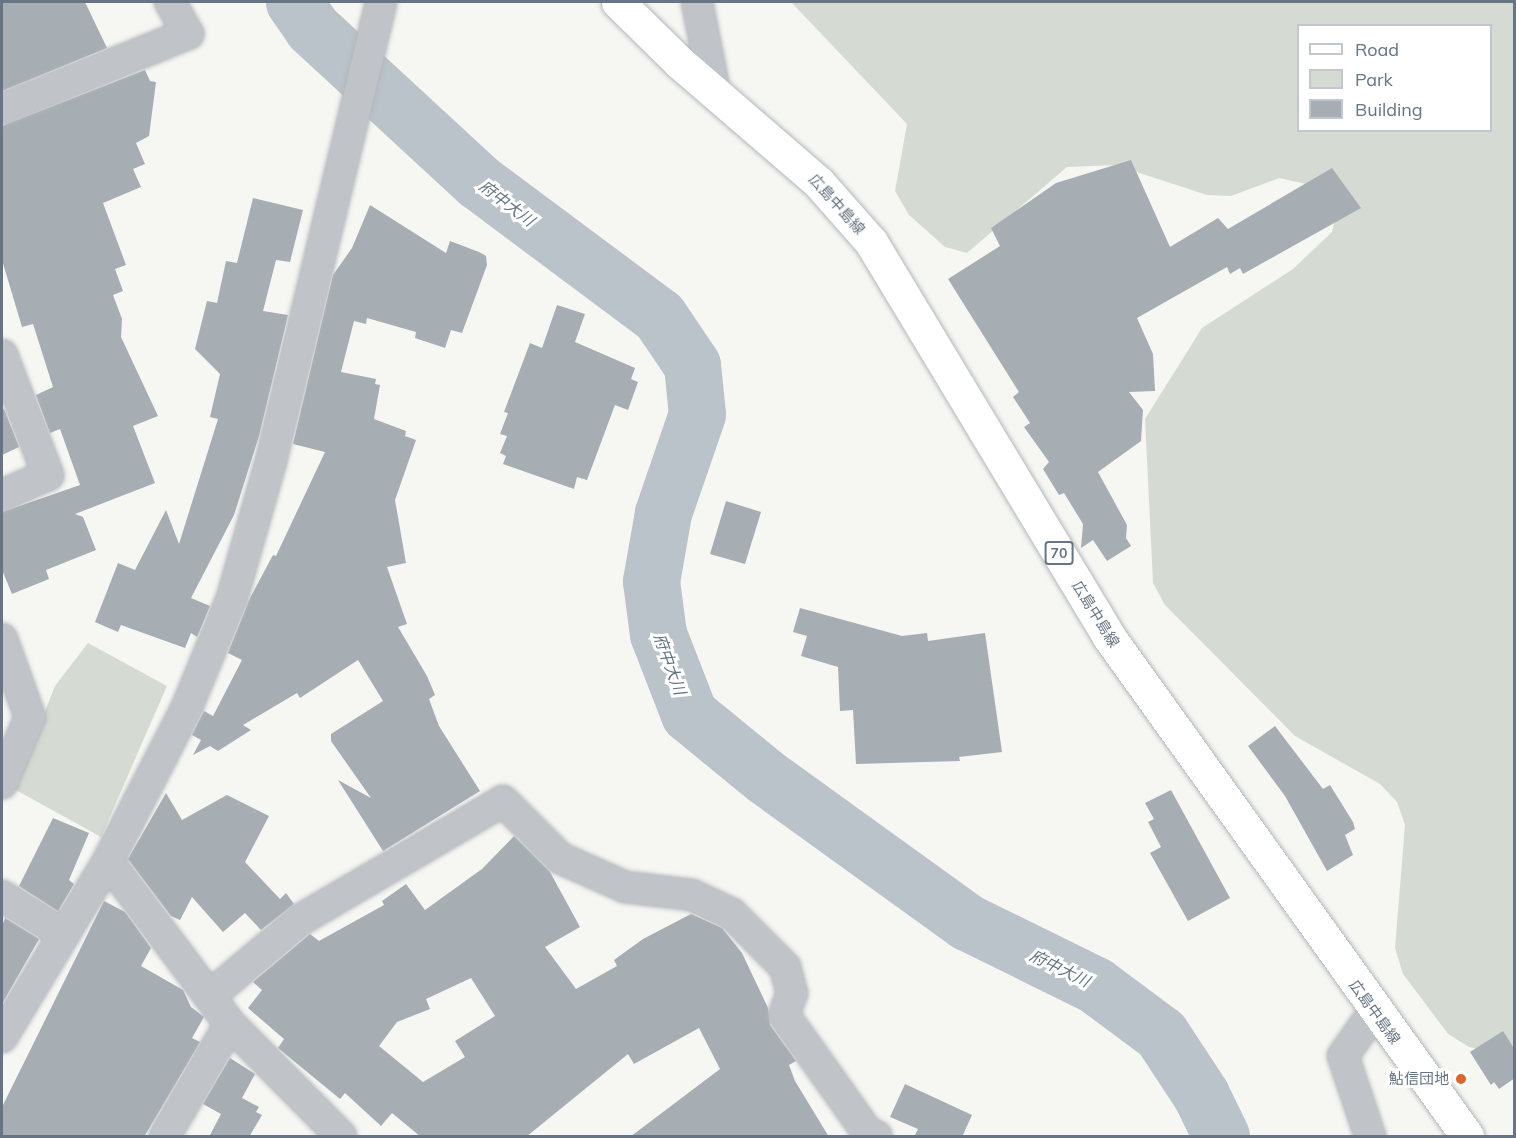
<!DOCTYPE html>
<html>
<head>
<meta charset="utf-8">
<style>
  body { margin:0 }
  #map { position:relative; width:1516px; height:1138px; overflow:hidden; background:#f6f6f3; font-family:Mulish,"Noto Sans JP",sans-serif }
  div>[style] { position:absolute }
  .green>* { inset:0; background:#d5dbd3 }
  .river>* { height:57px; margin:-28.5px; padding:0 28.5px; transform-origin:28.5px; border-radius:28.5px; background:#bac3c9 }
  .building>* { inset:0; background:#a6aeb4 }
  .roads { filter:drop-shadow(0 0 2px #b3b7bb) drop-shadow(0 0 2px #b3b7bb) }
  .minor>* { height:30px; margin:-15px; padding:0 15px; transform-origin:15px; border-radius:15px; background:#c0c3c7 }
  .major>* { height:33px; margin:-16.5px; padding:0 16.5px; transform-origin:16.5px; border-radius:16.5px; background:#fff }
  .dots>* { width:16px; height:16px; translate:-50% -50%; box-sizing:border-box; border:3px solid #fff; border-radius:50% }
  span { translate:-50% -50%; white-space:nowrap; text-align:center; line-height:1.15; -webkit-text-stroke:6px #fff; paint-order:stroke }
  .shield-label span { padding:2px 4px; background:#fff; border:2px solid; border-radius:4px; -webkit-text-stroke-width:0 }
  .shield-label { font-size:14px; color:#667483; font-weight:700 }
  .street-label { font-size:15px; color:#667483 }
  .poi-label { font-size:15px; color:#667483 }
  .right { translate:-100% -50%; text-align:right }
  .water-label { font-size:16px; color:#62757f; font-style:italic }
  .frame { position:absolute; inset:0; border:3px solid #667483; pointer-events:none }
  .legend { position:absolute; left:1297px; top:24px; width:195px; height:108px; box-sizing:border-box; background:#fff; border:2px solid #c2c7cd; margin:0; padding:8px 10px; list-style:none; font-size:18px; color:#667483 }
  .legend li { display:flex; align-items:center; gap:12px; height:30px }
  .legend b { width:30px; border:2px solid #c2c7cd }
</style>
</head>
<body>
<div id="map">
  <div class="green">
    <i style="clip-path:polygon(evenodd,791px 2px,1514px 2px,1514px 1057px,1469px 1047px,1448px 1034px,1403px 974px,1395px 948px,1405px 825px,1397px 802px,1380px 784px,1295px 736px,1165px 605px,1153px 583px,1145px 419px,1202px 328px,1293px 269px,1332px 232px,1338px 207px,1324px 188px,1279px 178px,1231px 196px,1207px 195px,1115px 165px,1067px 167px,967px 253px,945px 247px,909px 215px,895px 191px,907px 124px,791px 2px,1298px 26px,1490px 26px,1490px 130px,1298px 130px,1298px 26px)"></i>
    <i style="clip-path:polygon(88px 643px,167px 686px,101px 837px,14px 789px,55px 686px)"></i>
  </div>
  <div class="river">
    <i style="left:294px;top:2px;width:32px;rotate:55deg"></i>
    <i style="left:312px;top:28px;width:227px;rotate:42.7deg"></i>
    <i style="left:479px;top:182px;width:224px;rotate:36.7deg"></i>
    <i style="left:659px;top:316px;width:59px;rotate:56deg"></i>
    <i style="left:692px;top:365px;width:49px;rotate:84.2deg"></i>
    <i style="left:697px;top:414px;width:105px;rotate:109deg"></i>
    <i style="left:663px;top:513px;width:69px;rotate:100deg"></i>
    <i style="left:651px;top:581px;width:53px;rotate:82.5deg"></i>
    <i style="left:658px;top:634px;width:86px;rotate:68.8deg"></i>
    <i style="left:689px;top:714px;width:99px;rotate:39.3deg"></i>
    <i style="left:766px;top:777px;width:248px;rotate:35.8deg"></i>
    <i style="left:967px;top:922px;width:143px;rotate:26.2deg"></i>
    <i style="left:1095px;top:985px;width:82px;rotate:36.6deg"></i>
    <i style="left:1161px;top:1034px;width:73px;rotate:56.7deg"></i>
    <i style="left:1201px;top:1095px;width:46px;rotate:64deg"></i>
  </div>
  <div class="building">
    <i style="clip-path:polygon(2px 2px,85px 2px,107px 48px,2px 91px)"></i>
    <i style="clip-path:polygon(145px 70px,150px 81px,156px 82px,149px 136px,136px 143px,145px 164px,133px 169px,141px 187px,103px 203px,126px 265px,115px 269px,123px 291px,113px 295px,122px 319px,121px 337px,158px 416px,133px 426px,155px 483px,75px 514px,83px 517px,96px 550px,46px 570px,49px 579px,12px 594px,2px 570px,2px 512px,80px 485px,60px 429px,50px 433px,36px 395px,53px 387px,33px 324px,22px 327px,2px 260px,2px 126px)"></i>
    <i style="clip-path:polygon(1131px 160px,1170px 247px,1218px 218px,1228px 229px,1332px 168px,1361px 208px,1243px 274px,1240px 268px,1230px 274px,1227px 267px,1137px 318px,1153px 354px,1155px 391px,1129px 392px,1143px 410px,1141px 441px,1098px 472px,1127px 525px,1126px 538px,1131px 546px,1107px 561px,1093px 540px,1081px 548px,1083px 524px,1064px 493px,1059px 495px,1043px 469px,1049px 462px,1024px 427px,1030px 423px,1013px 397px,1019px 392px,948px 279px,1000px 246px,991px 228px,1056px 183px)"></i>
    <i style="clip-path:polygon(253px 198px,303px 210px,290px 262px,276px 260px,263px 311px,288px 315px,259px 436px,234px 515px,191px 598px,210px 606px,197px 637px,191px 633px,185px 648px,121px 625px,118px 632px,95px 622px,118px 563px,135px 570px,166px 510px,179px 544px,218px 419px,210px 417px,220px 374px,195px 349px,207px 301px,217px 303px,226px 261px,237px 263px)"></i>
    <i style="clip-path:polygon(370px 205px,446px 253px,450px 241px,479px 252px,486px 256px,487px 265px,462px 333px,451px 330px,445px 348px,415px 338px,416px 332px,367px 318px,366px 324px,354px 321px,341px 372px,376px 379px,375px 384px,380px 385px,374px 419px,406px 431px,405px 436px,416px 440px,395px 500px,406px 563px,387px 567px,407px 624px,398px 627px,427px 676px,435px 695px,429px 699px,439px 726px,480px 791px,383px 851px,338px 780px,371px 798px,331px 741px,331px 734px,383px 701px,358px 660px,300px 698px,297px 693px,243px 725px,251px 730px,218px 751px,210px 746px,193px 755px,201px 740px,192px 735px,204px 711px,213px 716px,242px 660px,228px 653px,250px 598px,273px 555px,276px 556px,325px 452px,293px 444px,333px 275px,352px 248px)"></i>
    <i style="clip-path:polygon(557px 305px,585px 314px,575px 342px,635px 368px,631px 379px,638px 382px,628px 410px,615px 405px,587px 480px,577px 477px,574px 489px,503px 464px,506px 456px,500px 453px,507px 436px,500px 434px,508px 413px,504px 412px,530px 343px,542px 348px)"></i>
    <i style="clip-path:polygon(4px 409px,19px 447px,2px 455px,2px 410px)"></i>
    <i style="clip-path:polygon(726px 501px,761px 512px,745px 564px,710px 554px)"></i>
    <i style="clip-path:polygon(800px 608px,902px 636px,927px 633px,928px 641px,985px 633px,1002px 752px,959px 757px,960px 761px,856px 764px,853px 710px,840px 711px,838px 667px,801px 656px,807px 636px,793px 632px)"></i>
    <i style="clip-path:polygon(1275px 726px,1323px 789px,1330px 785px,1353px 822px,1355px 829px,1345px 835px,1353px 855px,1327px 871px,1285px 796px,1248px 746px)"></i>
    <i style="clip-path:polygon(1171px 790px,1230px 898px,1188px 921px,1150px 853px,1161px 847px,1148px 822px,1154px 819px,1145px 803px)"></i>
    <i style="clip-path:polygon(166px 793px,182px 820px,227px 795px,269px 816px,245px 862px,280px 899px,286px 893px,294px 904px,261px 930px,245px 913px,223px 932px,192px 897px,180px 920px,171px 916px,128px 859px)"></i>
    <i style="clip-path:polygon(53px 818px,89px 833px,69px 880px,74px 884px,58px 911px,19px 886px)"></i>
    <i style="clip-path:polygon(evenodd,514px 836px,550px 872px,580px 927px,545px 947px,576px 989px,617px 966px,614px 960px,643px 939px,691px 914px,722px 928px,742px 953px,768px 1008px,770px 1025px,796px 1061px,789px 1065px,795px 1081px,829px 1137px,630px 1137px,720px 1069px,699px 1028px,634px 1064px,628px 1054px,526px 1137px,421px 1137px,392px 1113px,381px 1126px,345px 1093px,340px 1099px,278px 1048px,284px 1039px,248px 1008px,262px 990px,253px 982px,310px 934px,319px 941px,384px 905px,382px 901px,406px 884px,425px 910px,482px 869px,514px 836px,471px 978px,495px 1016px,455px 1041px,465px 1057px,423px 1082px,379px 1046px,397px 1022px,430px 1009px,426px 999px,471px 978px)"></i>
    <i style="clip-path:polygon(104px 901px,125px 912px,151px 948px,141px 966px,183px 990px,191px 1007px,204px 1017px,192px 1038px,200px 1042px,144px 1137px,2px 1137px,2px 1107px)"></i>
    <i style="clip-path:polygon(5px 918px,39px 939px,2px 1004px,2px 926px)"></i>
    <i style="clip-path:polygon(1503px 1031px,1515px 1050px,1515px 1078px,1499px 1089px,1494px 1082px,1491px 1085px,1470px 1052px)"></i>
    <i style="clip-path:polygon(230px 1058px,255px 1074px,242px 1098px,259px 1107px,256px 1112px,262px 1115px,249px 1137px,209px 1137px,221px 1114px,203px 1104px)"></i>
    <i style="clip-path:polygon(905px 1084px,972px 1115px,962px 1137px,914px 1137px,918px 1129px,890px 1117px)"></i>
  </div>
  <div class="roads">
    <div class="minor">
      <i style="left:697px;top:2px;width:92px;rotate:78.7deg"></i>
      <i style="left:2px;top:109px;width:201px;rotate:-22deg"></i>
      <i style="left:188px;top:34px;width:37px;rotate:-119deg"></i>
      <i style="left:2px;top:355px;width:129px;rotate:69deg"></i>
      <i style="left:48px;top:475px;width:50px;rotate:156.5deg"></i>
      <i style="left:2px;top:639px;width:83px;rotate:70.3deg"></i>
      <i style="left:30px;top:717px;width:72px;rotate:113deg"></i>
      <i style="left:108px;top:861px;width:204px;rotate:53.2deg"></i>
      <i style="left:230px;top:1024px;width:158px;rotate:45.3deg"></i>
      <i style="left:2px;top:896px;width:72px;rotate:31.9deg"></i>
      <i style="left:211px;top:995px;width:116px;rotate:-40.1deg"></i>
      <i style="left:300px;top:920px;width:235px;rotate:-30.4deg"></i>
      <i style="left:503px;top:801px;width:81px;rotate:45deg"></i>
      <i style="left:560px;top:858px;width:71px;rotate:24deg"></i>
      <i style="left:625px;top:887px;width:67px;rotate:6.8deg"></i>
      <i style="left:692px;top:895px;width:44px;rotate:25.4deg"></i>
      <i style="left:732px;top:914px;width:75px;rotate:45deg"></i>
      <i style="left:785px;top:967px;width:27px;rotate:75deg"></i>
      <i style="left:792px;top:993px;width:23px;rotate:110deg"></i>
      <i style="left:784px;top:1015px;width:145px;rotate:54.6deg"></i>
      <i style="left:868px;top:1133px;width:9px;rotate:21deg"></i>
      <i style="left:2px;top:1037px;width:205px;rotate:-58.9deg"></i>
      <i style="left:108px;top:861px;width:173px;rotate:-62.8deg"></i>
      <i style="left:187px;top:707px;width:118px;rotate:-67.6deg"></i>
      <i style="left:232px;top:598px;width:142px;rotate:-74.1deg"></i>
      <i style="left:271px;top:461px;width:472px;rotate:-76.5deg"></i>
      <i style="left:165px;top:1136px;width:129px;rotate:-59.9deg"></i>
      <i style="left:1370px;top:1136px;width:84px;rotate:-108.6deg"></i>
      <i style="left:1343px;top:1056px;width:54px;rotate:-54.8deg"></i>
    </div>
    <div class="major">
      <i style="left:618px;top:2px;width:86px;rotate:44.5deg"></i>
      <i style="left:679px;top:62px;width:185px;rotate:40.8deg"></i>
      <i style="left:819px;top:183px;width:79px;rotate:48.6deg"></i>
      <i style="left:871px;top:242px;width:461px;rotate:58.9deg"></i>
      <i style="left:1109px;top:637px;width:614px;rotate:54.34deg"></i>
    </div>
  </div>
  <div class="dots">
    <i style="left:1461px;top:1079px;background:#dd652c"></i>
  </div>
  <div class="shield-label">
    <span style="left:1059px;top:553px">70</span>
  </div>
  <div class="street-label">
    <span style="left:837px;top:204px;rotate:48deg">広島中島線</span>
    <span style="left:1096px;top:614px;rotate:58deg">広島中島線</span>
    <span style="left:1375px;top:1012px;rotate:54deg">広島中島線</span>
  </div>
  <div class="poi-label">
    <span class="right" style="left:1449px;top:1079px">鮎信団地</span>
  </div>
  <div class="water-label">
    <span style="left:507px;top:203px;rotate:37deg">府中大川</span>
    <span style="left:670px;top:664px;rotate:70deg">府中大川</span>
    <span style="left:1060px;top:968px;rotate:26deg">府中大川</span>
  </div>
  <div class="frame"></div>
  <ul class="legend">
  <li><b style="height:8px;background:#fff"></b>Road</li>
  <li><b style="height:16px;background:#d5dbd3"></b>Park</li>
  <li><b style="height:16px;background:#a6aeb4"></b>Building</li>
  </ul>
</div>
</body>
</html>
